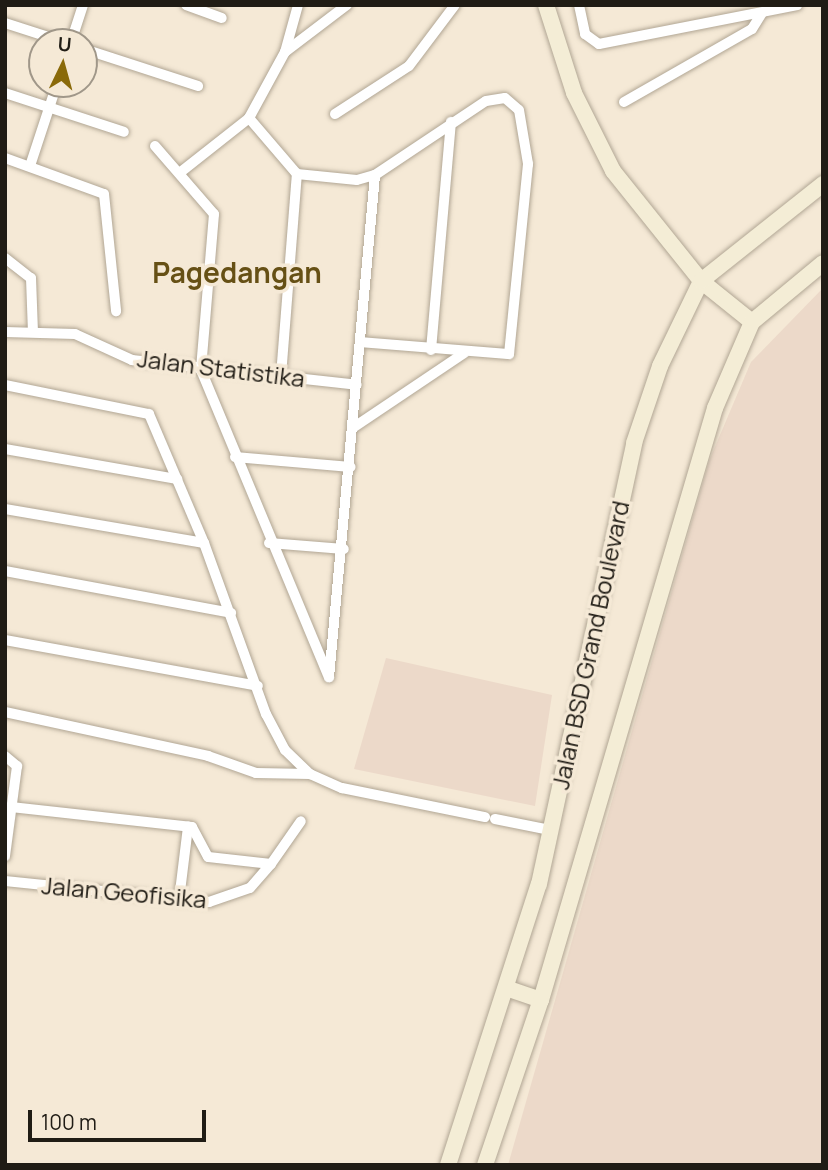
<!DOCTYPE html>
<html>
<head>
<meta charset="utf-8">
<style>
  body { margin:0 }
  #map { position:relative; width:828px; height:1170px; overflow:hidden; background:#f5e9d6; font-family:Manrope,sans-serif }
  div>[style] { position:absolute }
  .commercial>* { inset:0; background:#ecd9c9 }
  .roads { filter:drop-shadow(0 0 2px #b1a694) drop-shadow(0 0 2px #b1a694) }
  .street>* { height:10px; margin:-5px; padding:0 5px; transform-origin:5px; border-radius:5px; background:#fff }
  .secondary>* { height:16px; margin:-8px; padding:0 8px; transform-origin:8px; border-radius:8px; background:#f4edd6 }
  span { translate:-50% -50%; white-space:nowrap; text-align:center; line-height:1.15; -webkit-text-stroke:7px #f5e9d6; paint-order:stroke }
  .street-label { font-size:24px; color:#201c15 }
  .quarter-label { font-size:28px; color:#665015; font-weight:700 }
  .frame { position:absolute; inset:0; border:7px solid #201c15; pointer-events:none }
  .north { position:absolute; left:28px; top:28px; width:70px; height:70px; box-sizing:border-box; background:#f5e9d6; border:2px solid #a09789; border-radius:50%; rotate:5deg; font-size:19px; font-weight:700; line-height:28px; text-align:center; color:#201c15 }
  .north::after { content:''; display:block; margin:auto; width:24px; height:32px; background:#8a6a0a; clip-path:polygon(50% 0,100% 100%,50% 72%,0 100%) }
  .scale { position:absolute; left:28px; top:1110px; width:178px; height:32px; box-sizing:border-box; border:4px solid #201c15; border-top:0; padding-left:9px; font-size:21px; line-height:24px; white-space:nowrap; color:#201c15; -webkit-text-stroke:5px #f5e9d6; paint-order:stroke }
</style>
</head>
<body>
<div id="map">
  <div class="commercial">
    <i style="clip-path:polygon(823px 288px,823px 1165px,508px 1165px,709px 461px,751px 362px)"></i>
    <i style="clip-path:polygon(386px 658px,552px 695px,535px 806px,354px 769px)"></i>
  </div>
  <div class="roads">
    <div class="street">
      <i style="left:186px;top:5px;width:38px;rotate:20deg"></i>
      <i style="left:579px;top:5px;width:30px;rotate:78deg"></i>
      <i style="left:585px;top:34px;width:17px;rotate:36deg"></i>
      <i style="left:599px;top:44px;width:202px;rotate:-11.1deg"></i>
      <i style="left:5px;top:23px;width:62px;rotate:17.9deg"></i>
      <i style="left:71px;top:42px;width:39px;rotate:-72deg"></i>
      <i style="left:84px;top:49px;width:120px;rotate:18deg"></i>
      <i style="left:285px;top:52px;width:78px;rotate:-37.2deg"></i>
      <i style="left:5px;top:93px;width:125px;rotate:18.1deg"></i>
      <i style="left:624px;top:102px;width:147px;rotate:-29.7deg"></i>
      <i style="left:752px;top:29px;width:19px;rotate:-58deg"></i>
      <i style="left:335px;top:114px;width:88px;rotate:-33deg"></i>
      <i style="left:409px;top:66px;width:76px;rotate:-53deg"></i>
      <i style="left:249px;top:118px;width:74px;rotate:49.4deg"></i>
      <i style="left:297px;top:174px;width:60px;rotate:5.7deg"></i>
      <i style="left:357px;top:180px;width:19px;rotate:-16deg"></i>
      <i style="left:375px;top:175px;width:133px;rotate:-33.7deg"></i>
      <i style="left:486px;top:101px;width:19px;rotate:-9deg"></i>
      <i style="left:505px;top:98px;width:18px;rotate:41deg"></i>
      <i style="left:519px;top:110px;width:55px;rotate:80.5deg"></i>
      <i style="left:528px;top:164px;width:191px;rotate:95.7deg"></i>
      <i style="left:509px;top:354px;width:148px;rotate:-175.4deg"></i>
      <i style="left:155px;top:146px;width:90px;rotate:49.1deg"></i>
      <i style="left:214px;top:214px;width:157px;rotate:94.8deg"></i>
      <i style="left:201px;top:370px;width:333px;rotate:67.4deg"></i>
      <i style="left:329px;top:677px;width:504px;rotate:-84.76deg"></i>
      <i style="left:5px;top:158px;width:105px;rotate:20deg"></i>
      <i style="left:104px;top:194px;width:118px;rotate:84.1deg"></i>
      <i style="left:30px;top:166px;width:86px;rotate:-71.8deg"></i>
      <i style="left:182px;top:171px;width:85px;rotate:-38.3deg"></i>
      <i style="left:249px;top:118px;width:75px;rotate:-61.4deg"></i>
      <i style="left:285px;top:52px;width:49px;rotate:-74.5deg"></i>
      <i style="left:5px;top:258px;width:33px;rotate:38deg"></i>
      <i style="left:31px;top:278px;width:54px;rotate:87.9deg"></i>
      <i style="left:5px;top:332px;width:70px;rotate:1.6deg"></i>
      <i style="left:75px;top:334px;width:63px;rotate:24.5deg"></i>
      <i style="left:132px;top:360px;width:226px;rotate:6.3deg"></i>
      <i style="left:431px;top:350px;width:229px;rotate:-85deg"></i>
      <i style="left:281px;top:376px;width:203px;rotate:-85.5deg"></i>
      <i style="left:5px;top:385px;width:147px;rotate:11.4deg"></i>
      <i style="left:149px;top:414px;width:140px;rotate:66.9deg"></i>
      <i style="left:204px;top:543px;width:182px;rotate:70.1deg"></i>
      <i style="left:266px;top:714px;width:41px;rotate:62.2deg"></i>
      <i style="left:285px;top:750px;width:35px;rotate:44deg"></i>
      <i style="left:310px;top:774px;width:35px;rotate:24deg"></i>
      <i style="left:342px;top:788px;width:146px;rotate:11.5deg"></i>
      <i style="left:354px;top:427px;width:133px;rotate:-33.9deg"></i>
      <i style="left:5px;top:449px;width:175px;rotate:9.9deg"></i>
      <i style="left:235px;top:457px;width:116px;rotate:4.9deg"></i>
      <i style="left:5px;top:509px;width:202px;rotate:9.7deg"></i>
      <i style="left:269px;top:543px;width:75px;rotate:4.6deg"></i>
      <i style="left:5px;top:571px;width:230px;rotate:10.5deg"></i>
      <i style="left:5px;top:640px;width:257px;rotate:10.3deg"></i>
      <i style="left:5px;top:712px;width:208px;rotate:12.2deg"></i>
      <i style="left:208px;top:756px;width:51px;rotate:19.5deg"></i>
      <i style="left:256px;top:773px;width:54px;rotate:1.1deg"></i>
      <i style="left:5px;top:756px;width:16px;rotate:40deg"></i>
      <i style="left:17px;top:766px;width:91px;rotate:97.6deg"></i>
      <i style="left:495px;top:819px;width:56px;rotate:11.3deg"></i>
      <i style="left:271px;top:864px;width:52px;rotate:-55.1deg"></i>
      <i style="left:5px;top:881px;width:205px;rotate:5.9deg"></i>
      <i style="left:209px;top:902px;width:43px;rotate:-18.9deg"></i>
      <i style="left:250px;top:888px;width:32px;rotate:-49deg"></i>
      <i style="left:271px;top:864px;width:63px;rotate:-173.7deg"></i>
      <i style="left:208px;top:857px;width:34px;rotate:-118deg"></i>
      <i style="left:192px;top:827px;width:182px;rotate:-173.7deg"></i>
      <i style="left:179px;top:900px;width:74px;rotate:-83deg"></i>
    </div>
    <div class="secondary">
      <i style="left:546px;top:5px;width:92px;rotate:72.3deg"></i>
      <i style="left:574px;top:93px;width:87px;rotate:63.4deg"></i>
      <i style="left:613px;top:171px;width:141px;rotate:51.3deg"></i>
      <i style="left:701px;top:281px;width:65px;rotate:38.8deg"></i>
      <i style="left:506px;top:988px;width:37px;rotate:19deg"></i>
      <i style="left:448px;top:1165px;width:295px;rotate:-72.1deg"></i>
      <i style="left:539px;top:884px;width:451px;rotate:-77.8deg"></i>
      <i style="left:634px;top:443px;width:81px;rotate:-71.3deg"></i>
      <i style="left:660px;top:366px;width:94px;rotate:-64.2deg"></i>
      <i style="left:701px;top:281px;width:156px;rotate:-38.5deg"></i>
      <i style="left:485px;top:1165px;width:174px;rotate:-71.3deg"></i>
      <i style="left:541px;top:1000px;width:617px;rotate:-73.62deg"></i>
      <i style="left:715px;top:408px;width:94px;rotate:-66.7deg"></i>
      <i style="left:752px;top:322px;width:92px;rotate:-39.7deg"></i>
    </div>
  </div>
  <div class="street-label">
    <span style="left:221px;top:368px;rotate:7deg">Jalan Statistika</span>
    <span style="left:590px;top:645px;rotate:-78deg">Jalan BSD Grand Boulevard</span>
    <span style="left:124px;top:892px;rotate:5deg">Jalan Geofisika</span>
  </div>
  <div class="quarter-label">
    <span style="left:237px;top:272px">Pagedangan</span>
  </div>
  <div class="frame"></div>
  <div class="north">U</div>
  <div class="scale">100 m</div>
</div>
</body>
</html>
